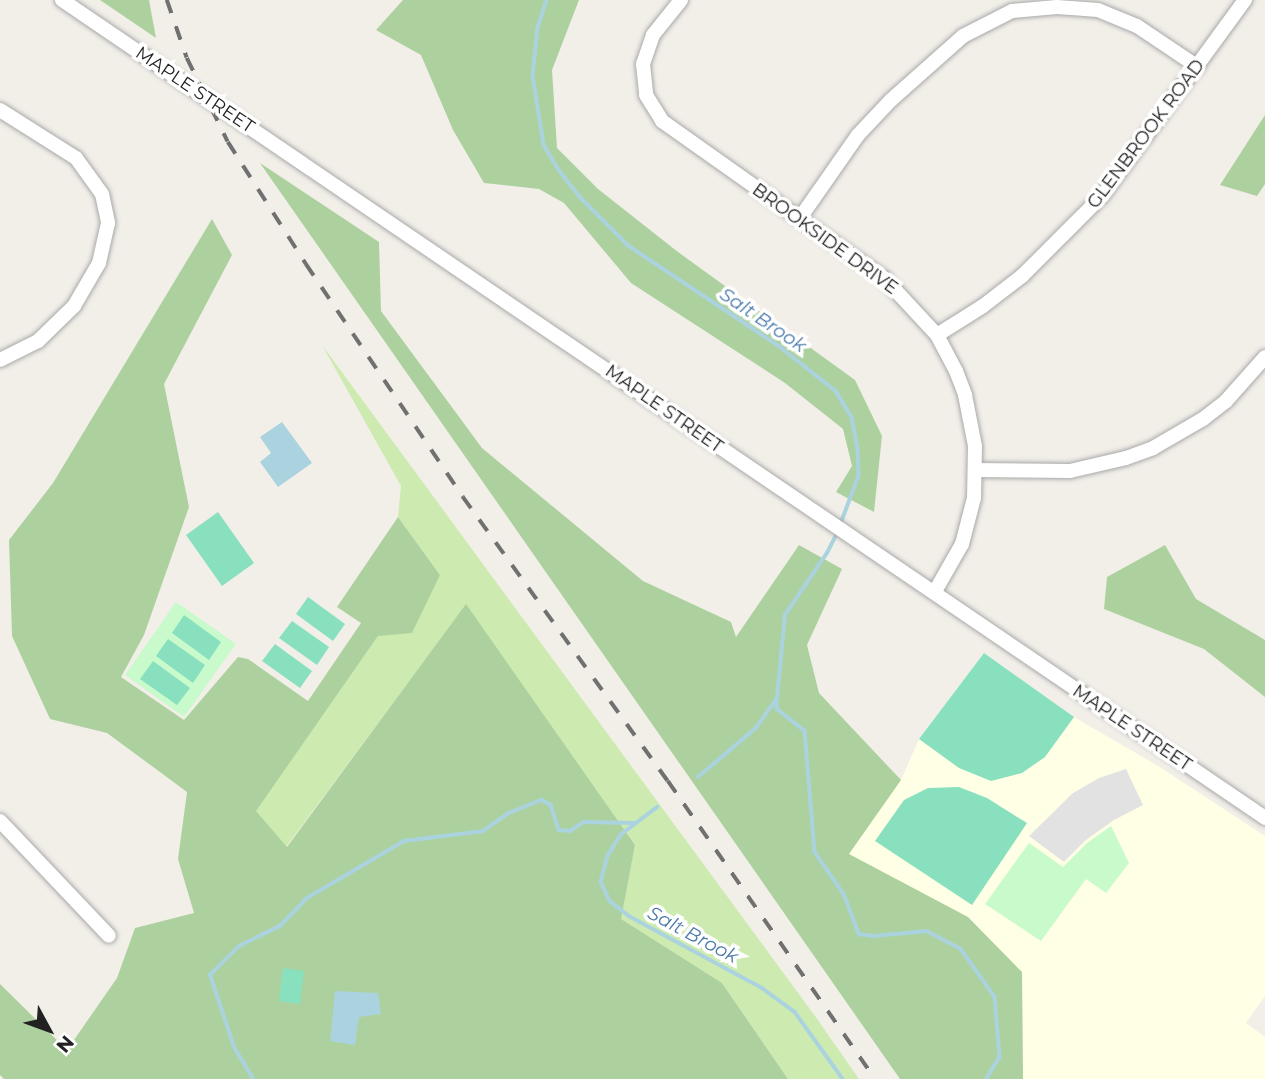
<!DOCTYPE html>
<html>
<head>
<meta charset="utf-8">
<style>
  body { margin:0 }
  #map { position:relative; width:1265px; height:1079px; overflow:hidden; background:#f2efe9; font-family:Montserrat,sans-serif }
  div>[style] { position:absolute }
  .education>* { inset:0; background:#ffffe5 }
  .grass>* { inset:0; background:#cdebb0 }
  .forest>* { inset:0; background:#add19e }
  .park>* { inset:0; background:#c8facc }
  .pitch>* { inset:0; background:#88e0be }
  .parking>* { inset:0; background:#e2e2e2 }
  .water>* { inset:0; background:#aad3df }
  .stream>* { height:3.5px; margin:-1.75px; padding:0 1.75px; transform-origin:1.75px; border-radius:1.75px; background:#aad3df }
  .roads { filter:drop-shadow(0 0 2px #a9a9a9) drop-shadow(0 0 2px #a9a9a9) }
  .minor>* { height:14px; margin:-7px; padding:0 7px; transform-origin:7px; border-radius:7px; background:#fff }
  .rail>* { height:3.5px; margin-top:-1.75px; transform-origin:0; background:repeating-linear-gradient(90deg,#707070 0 14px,transparent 0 28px) }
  span { translate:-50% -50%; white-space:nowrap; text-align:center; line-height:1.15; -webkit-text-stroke:7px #fff; paint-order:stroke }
  .street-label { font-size:18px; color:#222 }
  .water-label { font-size:19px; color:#4a7aab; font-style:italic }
  .north { position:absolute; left:14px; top:995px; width:70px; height:70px; -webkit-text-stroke:5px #fff; paint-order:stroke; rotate:131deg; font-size:19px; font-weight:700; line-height:28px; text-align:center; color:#222 }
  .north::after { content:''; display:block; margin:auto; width:24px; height:32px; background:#222; clip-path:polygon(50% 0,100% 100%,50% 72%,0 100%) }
</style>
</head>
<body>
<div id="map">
  <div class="education">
    <i style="clip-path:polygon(984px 653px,1074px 717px,1158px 766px,1265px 836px,1265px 996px,1246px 1023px,1265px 1037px,1265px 1079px,1023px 1079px,1022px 972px,848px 854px,901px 780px,919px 739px)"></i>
  </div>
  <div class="grass">
    <i style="clip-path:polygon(322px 345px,815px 1016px,859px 1079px,788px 1079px,722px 983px,620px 919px,635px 845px,466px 605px,286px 847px,255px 811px,378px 636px,440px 575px,398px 517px,401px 486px)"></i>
  </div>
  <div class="forest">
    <i style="clip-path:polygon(100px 0,149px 0,156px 38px)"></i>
    <i style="clip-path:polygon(403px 0,579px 0,552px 70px,557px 148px,598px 189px,678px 252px,855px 380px,882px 436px,874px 512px,836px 492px,852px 466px,843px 429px,785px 383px,631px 283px,564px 203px,539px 189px,484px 183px,453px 130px,421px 55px,376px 30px)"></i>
    <i style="clip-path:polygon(1265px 115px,1265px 184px,1257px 196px,1220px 185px)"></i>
    <i style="clip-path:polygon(260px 163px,379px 242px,381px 311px,482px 448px,643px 581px,731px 622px,736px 637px,799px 545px,842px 569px,807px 645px,819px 693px,901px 780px,849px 854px,968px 917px,1022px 972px,1023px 1079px,900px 1079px)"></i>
    <i style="clip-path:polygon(212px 219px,232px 255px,164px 384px,189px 507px,144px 635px,121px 677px,184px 720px,238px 657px,248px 659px,308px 701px,361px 623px,337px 607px,398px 517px,440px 575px,412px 633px,378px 636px,256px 811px,287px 847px,466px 604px,635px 845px,621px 919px,722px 983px,788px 1079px,4px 1079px,0 1075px,0 984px,67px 1050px,117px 978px,135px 928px,194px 913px,178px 859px,187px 792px,107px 733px,50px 719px,12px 636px,9px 540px,53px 483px)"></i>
    <i style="clip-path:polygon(1165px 545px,1196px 599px,1265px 640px,1265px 697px,1204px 649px,1104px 609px,1107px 577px)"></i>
  </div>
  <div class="park">
    <i style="clip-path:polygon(176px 602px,236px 644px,184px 717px,125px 675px)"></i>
    <i style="clip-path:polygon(1111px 826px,1129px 863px,1106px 893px,1086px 879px,1041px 941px,985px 904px,1029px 843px,1063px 867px,1087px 843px)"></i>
  </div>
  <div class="pitch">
    <i style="clip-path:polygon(218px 512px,254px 563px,222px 586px,186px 535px)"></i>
    <i style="clip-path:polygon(308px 597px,345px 624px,333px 641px,296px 614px)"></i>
    <i style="clip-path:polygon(184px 615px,221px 642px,209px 660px,172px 633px)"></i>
    <i style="clip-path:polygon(292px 621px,329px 647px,317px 665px,279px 638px)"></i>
    <i style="clip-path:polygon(168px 639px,205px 665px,193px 683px,156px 656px)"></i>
    <i style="clip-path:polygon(275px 644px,312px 671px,300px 688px,262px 661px)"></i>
    <i style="clip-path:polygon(984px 653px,1074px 717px,1045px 757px,1022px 773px,991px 781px,959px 768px,919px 739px)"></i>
    <i style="clip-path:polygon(153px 661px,190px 688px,177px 705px,140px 679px)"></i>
    <i style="clip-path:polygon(959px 787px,987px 798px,1027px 823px,972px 905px,875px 841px,904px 800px,928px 788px)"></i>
    <i style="clip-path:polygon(283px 968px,304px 971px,300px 1004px,279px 1001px)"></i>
  </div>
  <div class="parking">
    <i style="clip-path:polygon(1126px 769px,1143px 805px,1114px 820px,1086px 840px,1064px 862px,1029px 836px,1073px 793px,1099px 778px)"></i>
  </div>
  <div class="water">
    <i style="clip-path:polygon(282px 422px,312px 463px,278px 487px,260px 462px,271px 453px,260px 437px)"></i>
    <i style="clip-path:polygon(335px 991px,378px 993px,381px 1014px,359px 1017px,355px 1045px,330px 1041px)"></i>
  </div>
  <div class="stream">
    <i style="left:547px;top:0;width:28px;rotate:108deg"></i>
    <i style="left:538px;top:27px;width:49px;rotate:95.8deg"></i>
    <i style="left:533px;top:76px;width:70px;rotate:80.9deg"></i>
    <i style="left:544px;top:145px;width:29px;rotate:59deg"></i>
    <i style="left:559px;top:170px;width:34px;rotate:52deg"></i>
    <i style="left:580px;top:197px;width:69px;rotate:45deg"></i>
    <i style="left:629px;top:246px;width:180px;rotate:33.7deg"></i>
    <i style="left:779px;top:346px;width:73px;rotate:38.3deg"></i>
    <i style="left:836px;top:391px;width:31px;rotate:59deg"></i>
    <i style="left:852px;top:418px;width:31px;rotate:79deg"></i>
    <i style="left:858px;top:448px;width:28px;rotate:88deg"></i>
    <i style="left:859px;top:476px;width:51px;rotate:110.6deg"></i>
    <i style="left:777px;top:699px;width:10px;rotate:90deg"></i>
    <i style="left:777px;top:709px;width:36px;rotate:38deg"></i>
    <i style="left:805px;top:731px;width:121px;rotate:85.3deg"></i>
    <i style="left:815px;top:852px;width:51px;rotate:55.4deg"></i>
    <i style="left:844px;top:894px;width:43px;rotate:69.4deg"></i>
    <i style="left:859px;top:934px;width:15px;rotate:8deg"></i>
    <i style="left:874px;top:936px;width:53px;rotate:-5.4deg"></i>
    <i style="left:927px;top:931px;width:38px;rotate:28deg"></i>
    <i style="left:961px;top:949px;width:59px;rotate:54.7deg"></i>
    <i style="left:995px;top:997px;width:60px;rotate:85.2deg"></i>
    <i style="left:1000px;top:1057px;width:26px;rotate:121deg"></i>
    <i style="left:698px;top:777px;width:76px;rotate:-40.2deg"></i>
    <i style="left:756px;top:728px;width:37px;rotate:-55deg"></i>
    <i style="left:777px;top:698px;width:83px;rotate:-84.5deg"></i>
    <i style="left:785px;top:615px;width:75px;rotate:-55.9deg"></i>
    <i style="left:827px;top:553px;width:25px;rotate:-63deg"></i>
    <i style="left:658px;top:807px;width:46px;rotate:142.9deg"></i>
    <i style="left:621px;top:835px;width:25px;rotate:122deg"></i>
    <i style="left:608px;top:856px;width:27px;rotate:105deg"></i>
    <i style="left:601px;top:882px;width:21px;rotate:65deg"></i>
    <i style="left:610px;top:901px;width:24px;rotate:38deg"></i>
    <i style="left:629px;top:916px;width:151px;rotate:28.4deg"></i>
    <i style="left:762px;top:988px;width:41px;rotate:36deg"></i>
    <i style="left:795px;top:1012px;width:82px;rotate:54.4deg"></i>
    <i style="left:253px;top:1079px;width:37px;rotate:-121deg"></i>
    <i style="left:234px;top:1047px;width:76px;rotate:-108.4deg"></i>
    <i style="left:210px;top:975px;width:41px;rotate:-45deg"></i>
    <i style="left:239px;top:946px;width:46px;rotate:-26deg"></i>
    <i style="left:280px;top:926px;width:39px;rotate:-46deg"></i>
    <i style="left:307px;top:898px;width:113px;rotate:-30.4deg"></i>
    <i style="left:404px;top:841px;width:80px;rotate:-7.2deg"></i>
    <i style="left:483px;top:831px;width:32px;rotate:-35deg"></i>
    <i style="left:509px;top:813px;width:35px;rotate:-22deg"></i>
    <i style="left:542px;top:800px;width:10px;rotate:29deg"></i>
    <i style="left:551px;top:805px;width:26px;rotate:72deg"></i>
    <i style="left:559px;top:830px;width:11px;rotate:5deg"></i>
    <i style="left:570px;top:831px;width:17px;rotate:-33deg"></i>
    <i style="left:584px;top:822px;width:51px;rotate:1.1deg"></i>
  </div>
  <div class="roads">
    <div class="minor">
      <i style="left:62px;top:0;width:1455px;rotate:34.21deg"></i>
      <i style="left:681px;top:0;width:45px;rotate:128.7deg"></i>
      <i style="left:653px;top:35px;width:31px;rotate:109deg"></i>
      <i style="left:643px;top:64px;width:31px;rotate:84deg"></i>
      <i style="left:646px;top:95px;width:31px;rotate:58deg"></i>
      <i style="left:662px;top:121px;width:273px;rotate:35.3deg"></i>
      <i style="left:885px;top:279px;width:76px;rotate:47.1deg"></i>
      <i style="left:937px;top:335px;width:41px;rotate:62.2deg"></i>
      <i style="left:956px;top:371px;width:26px;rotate:69deg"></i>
      <i style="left:965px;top:395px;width:52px;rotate:78.9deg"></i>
      <i style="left:975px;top:446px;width:52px;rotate:91.1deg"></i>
      <i style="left:974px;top:498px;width:48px;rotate:104.6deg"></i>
      <i style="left:962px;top:544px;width:56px;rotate:119.7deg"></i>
      <i style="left:0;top:110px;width:90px;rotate:32.3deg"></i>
      <i style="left:76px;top:158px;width:44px;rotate:54.2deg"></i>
      <i style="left:102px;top:194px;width:30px;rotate:78deg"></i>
      <i style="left:108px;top:223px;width:41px;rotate:102.7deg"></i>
      <i style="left:99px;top:263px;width:50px;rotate:120.2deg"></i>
      <i style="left:74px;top:306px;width:50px;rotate:135.8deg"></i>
      <i style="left:38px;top:341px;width:42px;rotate:153.4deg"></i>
      <i style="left:800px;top:218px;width:101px;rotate:-55.1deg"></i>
      <i style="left:858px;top:135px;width:48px;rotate:-46.7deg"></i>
      <i style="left:891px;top:100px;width:96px;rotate:-41.6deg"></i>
      <i style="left:963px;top:36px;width:55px;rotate:-27deg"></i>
      <i style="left:1012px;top:11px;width:45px;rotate:-5.1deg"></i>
      <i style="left:1057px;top:7px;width:41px;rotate:4.2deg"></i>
      <i style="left:1098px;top:10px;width:42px;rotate:22.3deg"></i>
      <i style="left:1137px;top:26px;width:73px;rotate:33.9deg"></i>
      <i style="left:937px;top:335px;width:54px;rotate:-32.2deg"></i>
      <i style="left:983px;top:306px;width:49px;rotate:-37.6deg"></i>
      <i style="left:1022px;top:276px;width:113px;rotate:-45deg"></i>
      <i style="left:1102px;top:196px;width:243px;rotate:-53.9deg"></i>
      <i style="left:976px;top:470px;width:94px;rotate:0.6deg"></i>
      <i style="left:1070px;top:471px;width:57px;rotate:-13.1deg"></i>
      <i style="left:1126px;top:458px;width:29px;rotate:-20deg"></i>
      <i style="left:1153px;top:448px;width:58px;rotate:-30.1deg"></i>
      <i style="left:1203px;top:419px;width:29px;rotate:-38deg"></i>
      <i style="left:1226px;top:401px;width:59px;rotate:-48.4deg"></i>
      <i style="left:0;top:821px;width:158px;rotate:46.5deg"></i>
    </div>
  </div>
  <div class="rail">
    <i style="left:167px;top:0;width:61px;rotate:71deg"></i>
    <i style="left:187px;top:58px;width:93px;rotate:64deg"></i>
    <i style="left:228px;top:142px;width:145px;rotate:57.4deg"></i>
    <i style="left:306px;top:264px;width:281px;rotate:56deg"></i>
    <i style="left:463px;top:497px;width:350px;rotate:54.2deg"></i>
    <i style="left:668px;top:781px;width:363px;rotate:55.2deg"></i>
  </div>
  <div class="street-label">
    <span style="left:195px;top:90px;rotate:34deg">MAPLE STREET</span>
    <span style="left:1146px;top:134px;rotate:-53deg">GLENBROOK ROAD</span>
    <span style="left:825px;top:239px;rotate:36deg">BROOKSIDE DRIVE</span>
    <span style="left:664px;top:409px;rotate:35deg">MAPLE STREET</span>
    <span style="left:1132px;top:728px;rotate:34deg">MAPLE STREET</span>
  </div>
  <div class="water-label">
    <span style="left:763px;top:320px;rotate:34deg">Salt Brook</span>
    <span style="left:693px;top:935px;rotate:28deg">Salt Brook</span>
  </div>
  <div class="north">N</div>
</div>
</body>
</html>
